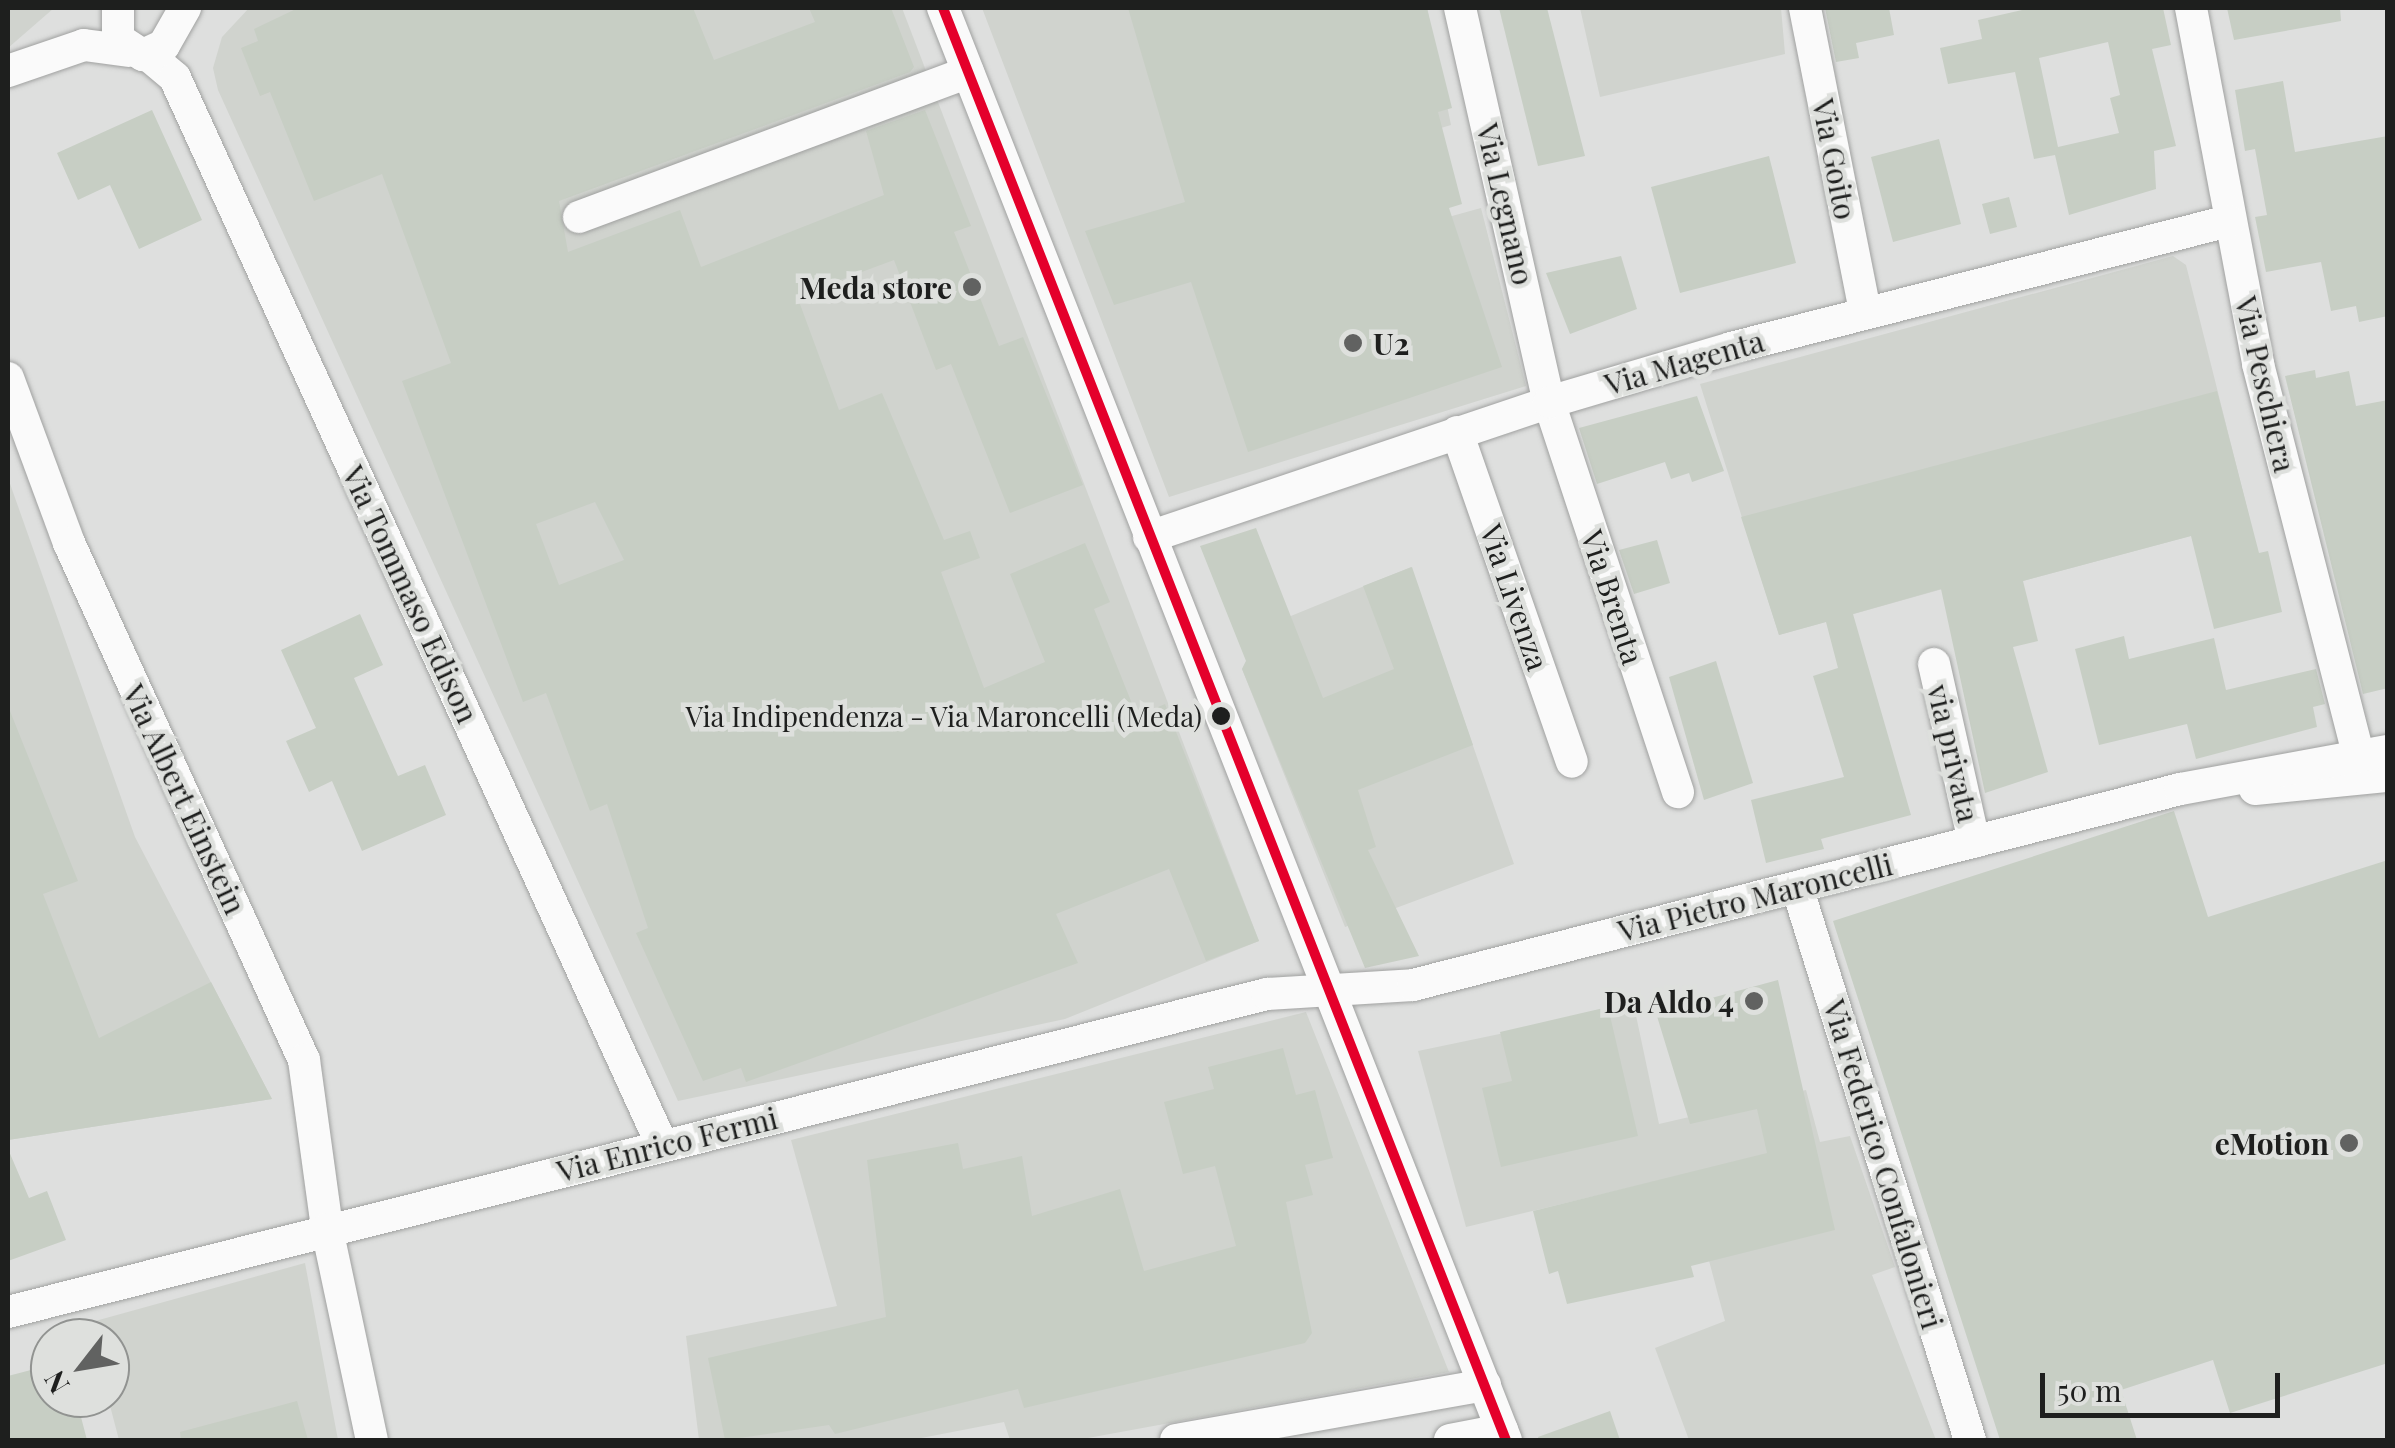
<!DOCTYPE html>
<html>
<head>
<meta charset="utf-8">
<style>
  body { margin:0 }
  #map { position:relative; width:2395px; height:1448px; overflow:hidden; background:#dedfde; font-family:"Playfair Display",serif }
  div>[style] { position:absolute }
  .built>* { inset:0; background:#d0d3ce }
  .building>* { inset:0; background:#c7cec4 }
  .roads { filter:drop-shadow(0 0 2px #a0a1a0) drop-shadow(0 0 2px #a0a1a0) }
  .minor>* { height:32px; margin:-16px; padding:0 16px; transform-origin:16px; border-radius:16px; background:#fafafa }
  .bus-1>* { height:10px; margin:-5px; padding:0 5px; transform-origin:5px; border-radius:5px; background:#e4002b }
  .dots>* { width:28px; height:28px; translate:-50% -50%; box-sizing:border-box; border:5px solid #dee0dd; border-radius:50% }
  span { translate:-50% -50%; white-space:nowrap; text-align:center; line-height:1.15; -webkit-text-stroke:9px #dee0dd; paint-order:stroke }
  .bus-label { font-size:28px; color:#1e1f1e }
  .right { translate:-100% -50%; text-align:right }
  .street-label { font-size:30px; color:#1e1f1e }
  .poi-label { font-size:30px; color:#1e1f1e; font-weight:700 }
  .left { translate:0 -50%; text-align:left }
  .frame { position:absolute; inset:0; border:10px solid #1e1f1e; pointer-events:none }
  .north { position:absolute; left:30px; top:1318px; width:100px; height:100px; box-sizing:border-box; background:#dee0dd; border:2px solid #919391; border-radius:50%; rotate:239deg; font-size:28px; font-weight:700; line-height:40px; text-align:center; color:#1e1f1e }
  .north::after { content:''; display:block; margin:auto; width:35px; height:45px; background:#616261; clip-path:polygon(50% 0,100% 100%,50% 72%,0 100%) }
  .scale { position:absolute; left:2040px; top:1373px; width:240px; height:45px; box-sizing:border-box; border:5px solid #1e1f1e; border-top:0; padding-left:12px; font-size:30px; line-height:35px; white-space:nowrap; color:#1e1f1e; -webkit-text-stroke:8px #dee0dd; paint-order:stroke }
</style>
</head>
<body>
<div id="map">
  <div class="built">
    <i style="clip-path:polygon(8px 8px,54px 8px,8px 48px)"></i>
    <i style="clip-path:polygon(249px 8px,902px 8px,1259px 941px,1065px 1019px,678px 1101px,218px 90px,213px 68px,222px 37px)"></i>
    <i style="clip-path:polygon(982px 8px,1427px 8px,1451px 125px,1346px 156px,1369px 239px,1481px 208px,1526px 386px,1169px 497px)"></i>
    <i style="clip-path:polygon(1580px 8px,1781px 8px,1785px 54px,1600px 97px)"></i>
    <i style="clip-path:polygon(2173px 256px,2186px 265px,2250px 520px,2000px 587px,1996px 574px,1779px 635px,1700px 384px)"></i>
    <i style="clip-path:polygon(8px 478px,135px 837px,272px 1099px,8px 1140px)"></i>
    <i style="clip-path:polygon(1411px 567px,1514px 864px,1345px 927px,1242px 669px,1248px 657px,1239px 637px)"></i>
    <i style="clip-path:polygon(1634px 1006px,1659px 1124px,1806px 1090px,1820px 1142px,1850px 1136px,1895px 1267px,1872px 1275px,1936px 1440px,1689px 1440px,1655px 1348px,1725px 1321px,1686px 1174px,1466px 1227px,1418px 1051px)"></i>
    <i style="clip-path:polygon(1306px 1012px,1449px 1372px,1077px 1440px,1010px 1440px,1004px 1422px,911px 1440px,699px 1440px,686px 1336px,837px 1306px,791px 1140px)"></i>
    <i style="clip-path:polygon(305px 1263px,338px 1440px,119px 1440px,108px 1398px,110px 1338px,92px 1338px,88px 1323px)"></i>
  </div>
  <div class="building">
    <i style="clip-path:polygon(evenodd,298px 8px,693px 8px,714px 60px,815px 22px,809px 8px,891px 8px,914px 67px,910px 72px,559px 201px,568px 252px,680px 210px,701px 267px,884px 195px,866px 131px,925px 110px,971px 226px,954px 232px,999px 346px,1023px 337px,1083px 485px,1010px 513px,951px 364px,936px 370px,894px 260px,797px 296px,839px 410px,882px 393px,944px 540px,970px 531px,980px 558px,941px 572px,984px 688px,1045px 662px,1010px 574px,1085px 543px,1110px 602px,1094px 609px,1137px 716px,1165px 704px,1259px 941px,1206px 961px,1169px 869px,1056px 914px,1078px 963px,746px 1082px,741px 1068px,703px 1081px,636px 933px,648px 928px,607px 804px,590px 811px,546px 693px,523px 702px,402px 381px,451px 363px,382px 174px,314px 201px,270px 92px,260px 96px,241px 48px,258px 41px,254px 29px,298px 8px,595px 502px,624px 560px,559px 585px,536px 524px,595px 502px)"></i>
    <i style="clip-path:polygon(1128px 8px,1427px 8px,1452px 108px,1438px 112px,1462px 204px,1449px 208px,1502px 367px,1248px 452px,1191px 282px,1114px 305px,1085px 231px,1185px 202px)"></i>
    <i style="clip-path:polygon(1499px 8px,1547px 8px,1585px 156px,1538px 166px)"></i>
    <i style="clip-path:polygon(1825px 8px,1889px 8px,1894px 35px,1856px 43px,1859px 58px,1836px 62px)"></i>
    <i style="clip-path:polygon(evenodd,2031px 8px,2163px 8px,2171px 45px,2152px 49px,2176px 146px,2154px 151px,2156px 189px,2069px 215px,2055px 155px,2034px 159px,2015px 72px,1948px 84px,1940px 48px,1982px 39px,1978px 20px,2031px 8px,2108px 42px,2120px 95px,2110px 98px,2119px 133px,2058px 147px,2039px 58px,2108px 42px)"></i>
    <i style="clip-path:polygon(2227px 8px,2340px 8px,2341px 21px,2234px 40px)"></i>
    <i style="clip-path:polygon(2283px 81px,2295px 152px,2388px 136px,2388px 316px,2359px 322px,2356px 306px,2331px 311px,2321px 262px,2266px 272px,2255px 217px,2267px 215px,2255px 149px,2245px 151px,2235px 90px)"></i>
    <i style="clip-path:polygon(152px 110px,202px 220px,139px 249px,110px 185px,78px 200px,57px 153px)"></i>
    <i style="clip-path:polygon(1939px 139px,1961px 224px,1893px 242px,1871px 157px)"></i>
    <i style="clip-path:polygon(1769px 156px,1796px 263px,1680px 293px,1651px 187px)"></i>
    <i style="clip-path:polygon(2009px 197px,2017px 227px,1990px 234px,1982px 204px)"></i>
    <i style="clip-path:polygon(1621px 256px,1637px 309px,1570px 334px,1546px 273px)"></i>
    <i style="clip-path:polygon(2315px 370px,2316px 378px,2349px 371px,2356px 406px,2388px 400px,2388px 688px,2363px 694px,2285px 376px)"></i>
    <i style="clip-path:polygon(2217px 391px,2259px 553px,2268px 551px,2282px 612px,2214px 629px,2191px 536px,2023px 581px,2038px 641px,2013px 647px,2048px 772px,1985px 793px,1941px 589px,1853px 614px,1911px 815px,1821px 839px,1824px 849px,1766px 863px,1751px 800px,1844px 777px,1813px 676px,1838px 668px,1826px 622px,1779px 635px,1741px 517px)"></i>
    <i style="clip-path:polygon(1697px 396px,1724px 471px,1692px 482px,1689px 473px,1671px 479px,1665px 462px,1597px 484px,1579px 428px)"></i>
    <i style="clip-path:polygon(1256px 528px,1323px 698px,1394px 669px,1363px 586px,1412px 567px,1473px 745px,1358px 790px,1376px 847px,1368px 850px,1419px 956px,1365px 968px,1242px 669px,1246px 661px,1200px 546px)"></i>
    <i style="clip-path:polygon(1657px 540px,1670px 583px,1634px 594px,1619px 550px)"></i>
    <i style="clip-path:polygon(360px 614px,383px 665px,354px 678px,398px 776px,425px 765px,446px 815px,362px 851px,332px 781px,309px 792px,286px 741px,316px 728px,281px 650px)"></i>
    <i style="clip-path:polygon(2124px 636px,2129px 659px,2214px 638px,2226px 690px,2316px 669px,2325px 704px,2313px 707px,2317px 727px,2196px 759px,2187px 724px,2099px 745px,2075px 649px)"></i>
    <i style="clip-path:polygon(1716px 661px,1753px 783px,1704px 800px,1669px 677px)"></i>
    <i style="clip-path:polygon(8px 706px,78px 881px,43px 894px,99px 1038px,211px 982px,272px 1099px,8px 1140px)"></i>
    <i style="clip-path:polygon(2174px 811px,2208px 917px,2388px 860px,2388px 1363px,2230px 1413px,2213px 1360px,2121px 1390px,2137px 1440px,2000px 1440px,1833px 921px)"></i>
    <i style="clip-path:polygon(1778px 980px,1835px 1230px,1691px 1266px,1694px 1277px,1567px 1304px,1558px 1271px,1549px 1274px,1533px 1211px,1767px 1153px,1757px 1109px,1690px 1124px,1656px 1013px)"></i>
    <i style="clip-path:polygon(1608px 1007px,1638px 1136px,1501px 1167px,1482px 1088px,1512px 1081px,1500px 1032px)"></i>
    <i style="clip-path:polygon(1283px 1048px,1296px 1095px,1315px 1090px,1333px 1158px,1305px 1165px,1313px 1195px,1286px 1202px,1312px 1333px,1305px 1343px,1024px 1408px,1018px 1389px,835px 1434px,829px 1425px,725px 1440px,708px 1358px,886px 1317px,867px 1160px,958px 1143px,963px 1169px,1022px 1156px,1032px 1216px,1120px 1189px,1144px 1271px,1236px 1246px,1215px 1166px,1183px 1174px,1164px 1102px,1214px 1089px,1208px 1067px)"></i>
    <i style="clip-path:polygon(8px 1149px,29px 1198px,47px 1191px,66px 1240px,8px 1261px)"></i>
    <i style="clip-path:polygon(50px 1365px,50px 1398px,76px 1398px,87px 1440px,8px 1440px,8px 1376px)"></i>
    <i style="clip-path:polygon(297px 1401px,308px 1440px,181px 1440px,180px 1432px)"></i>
    <i style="clip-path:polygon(1610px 1411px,1620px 1440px,1539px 1440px,1538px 1437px)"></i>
  </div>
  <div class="roads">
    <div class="minor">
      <i style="left:118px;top:8px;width:31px;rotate:90deg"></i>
      <i style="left:118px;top:39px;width:30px;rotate:33deg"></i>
      <i style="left:143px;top:55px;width:23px;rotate:-25deg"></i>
      <i style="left:164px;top:45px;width:43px;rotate:-60.4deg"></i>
      <i style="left:943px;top:8px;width:1539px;rotate:68.54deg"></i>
      <i style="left:1460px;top:8px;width:404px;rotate:77.3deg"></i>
      <i style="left:1549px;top:402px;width:411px;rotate:71.7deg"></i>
      <i style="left:1805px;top:8px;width:309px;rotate:78.8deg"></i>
      <i style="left:2191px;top:8px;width:362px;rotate:79.3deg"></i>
      <i style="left:2258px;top:364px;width:406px;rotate:75.6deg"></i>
      <i style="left:148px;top:55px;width:35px;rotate:40deg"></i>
      <i style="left:175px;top:78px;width:1173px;rotate:65.47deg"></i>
      <i style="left:8px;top:71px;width:80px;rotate:-18.9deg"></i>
      <i style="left:84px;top:45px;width:45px;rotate:7.6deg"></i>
      <i style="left:579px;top:217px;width:415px;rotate:-20.4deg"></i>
      <i style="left:8px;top:378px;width:176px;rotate:69.7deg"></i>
      <i style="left:69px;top:543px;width:568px;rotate:65.56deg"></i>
      <i style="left:304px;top:1060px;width:171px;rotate:82.2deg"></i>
      <i style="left:327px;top:1229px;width:216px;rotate:78deg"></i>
      <i style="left:1457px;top:432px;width:349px;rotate:70.8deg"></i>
      <i style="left:1149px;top:537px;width:422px;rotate:-18.6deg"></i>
      <i style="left:1549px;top:402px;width:190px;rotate:-16.5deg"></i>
      <i style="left:1731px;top:348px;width:514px;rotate:-14.31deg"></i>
      <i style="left:1934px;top:664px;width:182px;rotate:77.3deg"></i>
      <i style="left:2255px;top:789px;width:134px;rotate:-5.6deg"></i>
      <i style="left:1797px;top:887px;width:579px;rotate:72.63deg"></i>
      <i style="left:8px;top:1312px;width:1299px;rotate:-14.18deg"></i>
      <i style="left:1267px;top:994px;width:146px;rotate:-3.5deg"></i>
      <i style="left:1413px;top:985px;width:792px;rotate:-14.33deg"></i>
      <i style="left:2180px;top:789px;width:211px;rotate:-10.4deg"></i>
      <i style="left:1176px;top:1440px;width:314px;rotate:-10.1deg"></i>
      <i style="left:1450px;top:1440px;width:53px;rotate:-10.9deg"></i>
    </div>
  </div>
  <div class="bus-1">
    <i style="left:943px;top:8px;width:1539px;rotate:68.54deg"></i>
  </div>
  <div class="dots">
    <i style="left:972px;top:287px;background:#616261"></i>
    <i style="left:1353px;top:343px;background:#616261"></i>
    <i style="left:1221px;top:716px;background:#1e1f1e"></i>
    <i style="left:1754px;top:1001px;background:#616261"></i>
    <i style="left:2349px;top:1143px;background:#616261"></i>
  </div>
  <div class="bus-label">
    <span class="right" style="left:1202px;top:716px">Via Indipendenza - Via Maroncelli (Meda)</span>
  </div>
  <div class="street-label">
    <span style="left:1835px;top:159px;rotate:79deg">Via Goito</span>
    <span style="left:1506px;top:204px;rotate:77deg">Via Legnano</span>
    <span style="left:1684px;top:362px;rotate:-16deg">Via Magenta</span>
    <span style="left:2266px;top:384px;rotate:77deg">Via Peschiera</span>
    <span style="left:411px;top:594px;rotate:65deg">Via Tommaso Edison</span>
    <span style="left:1515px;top:597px;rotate:71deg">Via Livenza</span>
    <span style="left:1613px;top:597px;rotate:72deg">Via Brenta</span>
    <span style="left:1954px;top:753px;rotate:77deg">via privata</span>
    <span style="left:185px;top:799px;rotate:65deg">Via Albert Einstein</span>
    <span style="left:1755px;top:897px;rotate:-14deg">Via Pietro Maroncelli</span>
    <span style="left:667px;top:1144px;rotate:-14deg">Via Enrico Fermi</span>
    <span style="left:1884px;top:1164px;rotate:73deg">Via Federico Confalonieri</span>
  </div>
  <div class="poi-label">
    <span class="right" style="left:952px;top:287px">Meda store</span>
    <span class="left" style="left:1373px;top:343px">U2</span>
    <span class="right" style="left:1734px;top:1001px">Da Aldo 4</span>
    <span class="right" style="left:2329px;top:1143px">eMotion</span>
  </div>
  <div class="frame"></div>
  <div class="north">N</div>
  <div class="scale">50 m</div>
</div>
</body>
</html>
